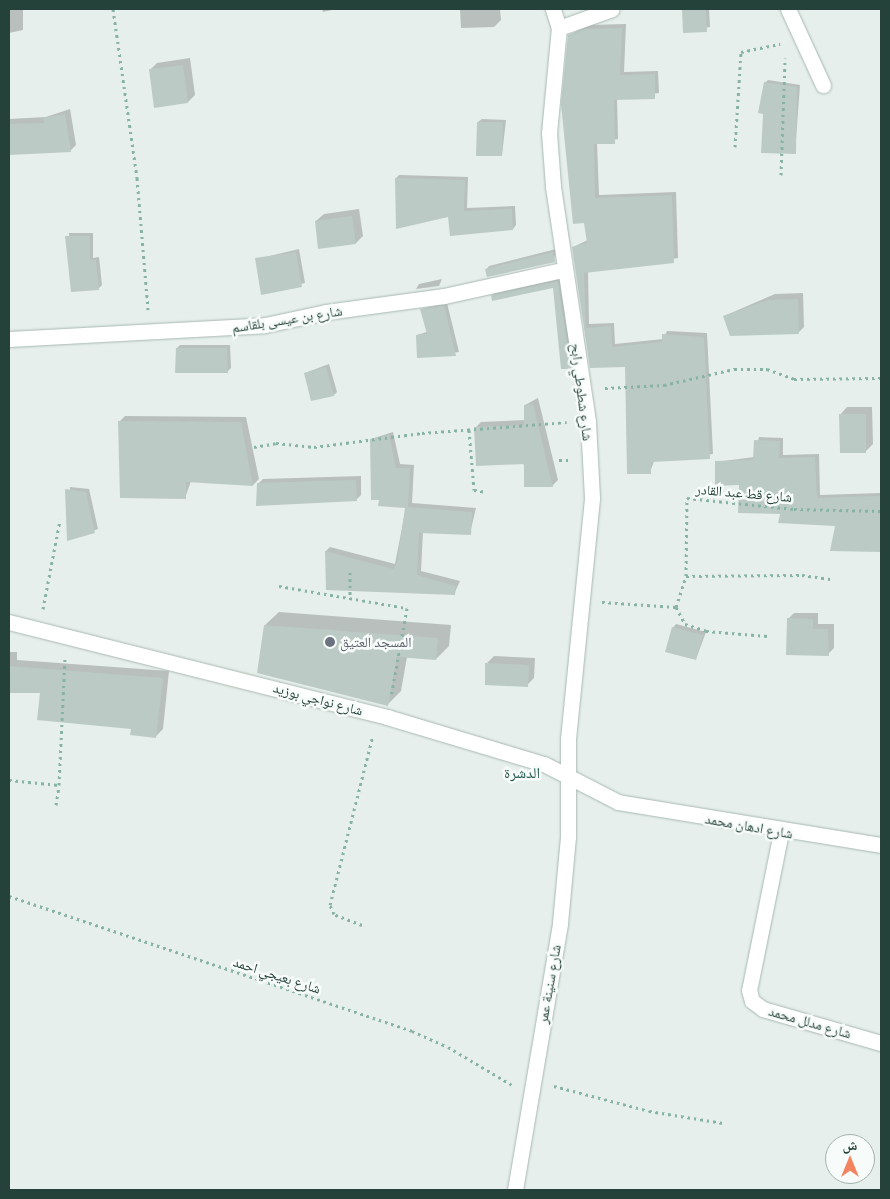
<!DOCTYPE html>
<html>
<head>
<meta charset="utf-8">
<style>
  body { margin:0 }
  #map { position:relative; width:890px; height:1199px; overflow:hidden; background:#e6efeb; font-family:"Titillium Web","Noto Naskh Arabic",sans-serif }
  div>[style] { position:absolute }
  .shadow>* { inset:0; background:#0003 }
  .building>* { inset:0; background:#bbcac4 }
  .path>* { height:3px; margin-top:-1.5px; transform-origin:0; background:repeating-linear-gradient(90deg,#86b3a5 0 2.5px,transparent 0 6.5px) }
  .roads { filter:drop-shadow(0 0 1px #a8b8b2) drop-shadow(0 0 1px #a8b8b2) }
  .minor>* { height:15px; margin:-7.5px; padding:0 7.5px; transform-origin:7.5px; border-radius:7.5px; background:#fff }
  .dots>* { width:14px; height:14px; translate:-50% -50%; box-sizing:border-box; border:2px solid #f7fbf9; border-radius:50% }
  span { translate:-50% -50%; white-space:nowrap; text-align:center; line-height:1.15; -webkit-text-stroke:5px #f7fbf9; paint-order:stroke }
  .street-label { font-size:14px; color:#24423a }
  .worship-label { font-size:14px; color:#5b616d }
  .left { translate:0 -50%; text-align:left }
  .neighbourhood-label { font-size:15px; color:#1f5548 }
  .frame { position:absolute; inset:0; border:10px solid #24423a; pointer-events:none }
  .north { position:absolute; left:825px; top:1134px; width:50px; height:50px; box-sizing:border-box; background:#f7fbf9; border:1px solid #a3b1ad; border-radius:50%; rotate:0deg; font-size:14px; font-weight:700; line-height:20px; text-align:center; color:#24423a }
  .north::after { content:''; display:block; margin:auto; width:18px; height:22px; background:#f4845f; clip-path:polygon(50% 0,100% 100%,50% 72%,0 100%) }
</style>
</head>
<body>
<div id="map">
  <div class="shadow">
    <i style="clip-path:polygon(9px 9px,23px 9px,23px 30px,9px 33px)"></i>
    <i style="clip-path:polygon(322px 9px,336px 9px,323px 12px)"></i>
    <i style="clip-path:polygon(460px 9px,500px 9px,501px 20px,494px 27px,461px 28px)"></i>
    <i style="clip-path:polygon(683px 9px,709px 9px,710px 27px,684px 31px)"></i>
    <i style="clip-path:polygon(626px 24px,624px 72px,658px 71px,659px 93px,617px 98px,618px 139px,597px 143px,599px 195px,676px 192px,678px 258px,588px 271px,589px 324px,614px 323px,615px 344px,663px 339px,667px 331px,707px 333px,713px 454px,654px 461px,650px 472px,626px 366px,591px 367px,573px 247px,588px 240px,569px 35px,590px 25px)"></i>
    <i style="clip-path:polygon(190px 58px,195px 95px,188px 102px,150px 70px,157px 63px)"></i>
    <i style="clip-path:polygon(768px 80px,800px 85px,795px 153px,765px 83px)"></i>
    <i style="clip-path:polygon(70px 109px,76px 145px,70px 151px,9px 154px,9px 119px,46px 117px)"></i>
    <i style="clip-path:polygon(482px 119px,506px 120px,502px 155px,478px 122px)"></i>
    <i style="clip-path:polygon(399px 175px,468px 177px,467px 208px,515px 206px,516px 225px,513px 229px,449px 215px,396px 178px)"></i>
    <i style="clip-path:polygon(359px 209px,363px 236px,356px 243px,316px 221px,324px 214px)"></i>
    <i style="clip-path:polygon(69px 233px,93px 233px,93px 258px,99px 257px,102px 285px,99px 288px,72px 291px)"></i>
    <i style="clip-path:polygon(299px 249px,305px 283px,262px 293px,257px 259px)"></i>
    <i style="clip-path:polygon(556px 249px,554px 261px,486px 270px,489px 266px)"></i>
    <i style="clip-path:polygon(563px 276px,575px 362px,570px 368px,554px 286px,492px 296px,497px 290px)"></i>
    <i style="clip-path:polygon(442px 279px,439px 286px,416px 289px,419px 284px)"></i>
    <i style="clip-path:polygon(803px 293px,804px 327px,798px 333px,724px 316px,775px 294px)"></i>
    <i style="clip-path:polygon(447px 303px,459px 352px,418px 357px,417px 335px,427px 332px,421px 309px)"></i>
    <i style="clip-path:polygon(180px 345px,230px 345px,231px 368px,228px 371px,177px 348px)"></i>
    <i style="clip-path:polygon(329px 364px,337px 392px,334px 395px,305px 373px)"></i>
    <i style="clip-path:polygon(538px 398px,558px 480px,552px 486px,475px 428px,481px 422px,525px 420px,525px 405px)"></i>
    <i style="clip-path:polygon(847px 407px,872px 407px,873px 444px,866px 451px,840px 415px)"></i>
    <i style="clip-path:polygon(125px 416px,246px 417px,259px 479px,253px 485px,191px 481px,185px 498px,119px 422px)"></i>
    <i style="clip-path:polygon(393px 432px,400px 464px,414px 465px,412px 503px,476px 508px,470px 533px,423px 531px,421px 571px,460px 581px,454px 594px,327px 589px,326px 551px,330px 547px,395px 564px,406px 507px,380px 499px,371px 439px)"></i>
    <i style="clip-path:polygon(759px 437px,783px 438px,783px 455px,819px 454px,820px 495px,881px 493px,881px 551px,832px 550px,837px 525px,781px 512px,716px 462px,754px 457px)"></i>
    <i style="clip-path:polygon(361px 476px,361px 495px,356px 500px,258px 484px,263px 479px)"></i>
    <i style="clip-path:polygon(70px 487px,89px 489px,98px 529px,68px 539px)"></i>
    <i style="clip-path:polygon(279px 612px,451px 625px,449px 646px,436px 659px,407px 657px,401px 691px,388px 704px,265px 625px)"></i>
    <i style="clip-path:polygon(794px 613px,818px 613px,818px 624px,834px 624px,834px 648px,828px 654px,788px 619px)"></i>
    <i style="clip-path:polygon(676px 624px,706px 632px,696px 659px,673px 628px)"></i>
    <i style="clip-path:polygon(9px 652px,17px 652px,17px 660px,169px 671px,163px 729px,156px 736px,41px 692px,9px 692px)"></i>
    <i style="clip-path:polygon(494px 656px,535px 658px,534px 678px,527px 685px,487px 663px)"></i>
  </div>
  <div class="building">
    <i style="clip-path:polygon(682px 9px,706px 9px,707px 32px,683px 33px)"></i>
    <i style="clip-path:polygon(622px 28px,620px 75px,655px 74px,655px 99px,614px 100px,615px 144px,594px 144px,595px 198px,672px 195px,674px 263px,584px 273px,586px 328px,611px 326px,612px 347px,662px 342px,662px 334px,704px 337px,710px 459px,651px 462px,651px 474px,627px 474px,625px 367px,590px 368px,572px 247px,587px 243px,584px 223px,573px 224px,561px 104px,568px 35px,585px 29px)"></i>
    <i style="clip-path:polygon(183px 65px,188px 103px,154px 108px,149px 69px)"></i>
    <i style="clip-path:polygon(764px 82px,797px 87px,796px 154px,761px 153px,763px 114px,758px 113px)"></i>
    <i style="clip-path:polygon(65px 114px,71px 152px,9px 155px,9px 124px,44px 123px,43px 118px)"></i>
    <i style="clip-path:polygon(477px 122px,503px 122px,502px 156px,476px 156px)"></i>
    <i style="clip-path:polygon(395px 178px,465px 180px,464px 211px,512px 209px,513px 230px,450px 236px,448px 217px,396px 229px)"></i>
    <i style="clip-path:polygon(352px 216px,356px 244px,318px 249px,315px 221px)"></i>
    <i style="clip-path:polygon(65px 236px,90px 236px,90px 260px,96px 260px,99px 290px,71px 292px)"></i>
    <i style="clip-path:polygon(296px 252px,302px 287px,261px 295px,255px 258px)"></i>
    <i style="clip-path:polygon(553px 252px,555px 262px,487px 277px,485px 269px)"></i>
    <i style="clip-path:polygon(558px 281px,571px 369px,561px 369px,553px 288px,492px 301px,491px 295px)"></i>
    <i style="clip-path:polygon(798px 299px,799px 334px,730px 336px,723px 316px,768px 300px)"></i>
    <i style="clip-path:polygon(444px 305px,456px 356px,417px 358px,416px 335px,427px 334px,420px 309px)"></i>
    <i style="clip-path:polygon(176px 348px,227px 348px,228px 373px,175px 373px)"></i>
    <i style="clip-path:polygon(326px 367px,334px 396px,311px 401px,304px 373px)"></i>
    <i style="clip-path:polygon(533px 404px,547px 463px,553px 487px,524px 487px,524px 464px,476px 466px,474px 427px,524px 425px,524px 405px)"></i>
    <i style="clip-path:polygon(839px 414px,866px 414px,866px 453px,840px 453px)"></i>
    <i style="clip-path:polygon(118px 421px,241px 422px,253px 486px,186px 482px,186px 499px,120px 498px)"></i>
    <i style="clip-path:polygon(389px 435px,396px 468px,410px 468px,408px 507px,472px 512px,471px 535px,419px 533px,417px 575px,456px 586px,455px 595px,326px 590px,325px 551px,393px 569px,397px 563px,405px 508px,378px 506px,379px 500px,371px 500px,370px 439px)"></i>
    <i style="clip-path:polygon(754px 440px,780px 441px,779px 458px,815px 457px,817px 498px,881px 496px,881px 552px,830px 551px,835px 526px,778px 523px,780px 514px,738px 513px,739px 485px,715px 486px,715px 461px,753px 460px)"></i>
    <i style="clip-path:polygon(356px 480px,357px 501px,256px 506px,257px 483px)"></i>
    <i style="clip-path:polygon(65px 489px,86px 492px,95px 533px,67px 541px)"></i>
    <i style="clip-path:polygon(787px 618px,813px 619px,813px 629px,828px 629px,829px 656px,786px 655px)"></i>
    <i style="clip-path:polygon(264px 625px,438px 638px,436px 660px,397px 657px,388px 706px,257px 673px)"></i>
    <i style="clip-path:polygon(672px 627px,703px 635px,696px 660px,665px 652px)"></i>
    <i style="clip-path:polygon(485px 663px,529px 665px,528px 687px,485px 685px)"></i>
    <i style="clip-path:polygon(9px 666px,163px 678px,156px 738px,130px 735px,131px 729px,37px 720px,40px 693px,9px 693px)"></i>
  </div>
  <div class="path">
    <i style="left:113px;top:9px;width:171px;rotate:81.9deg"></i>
    <i style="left:137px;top:178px;width:132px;rotate:85.2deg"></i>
    <i style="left:735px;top:147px;width:95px;rotate:-86.4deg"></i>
    <i style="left:741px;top:52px;width:40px;rotate:-12deg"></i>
    <i style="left:781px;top:175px;width:117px;rotate:-88deg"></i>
    <i style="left:605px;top:388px;width:59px;rotate:-2.9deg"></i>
    <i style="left:664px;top:385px;width:72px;rotate:-12.9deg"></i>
    <i style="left:734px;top:369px;width:33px"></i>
    <i style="left:767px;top:369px;width:29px;rotate:20deg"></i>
    <i style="left:794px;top:379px;width:87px;rotate:-0.7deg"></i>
    <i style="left:469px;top:430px;width:60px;rotate:85.2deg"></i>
    <i style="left:474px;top:490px;width:13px;rotate:9deg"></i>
    <i style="left:254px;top:447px;width:22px;rotate:-10deg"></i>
    <i style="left:276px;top:443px;width:38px;rotate:6deg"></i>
    <i style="left:314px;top:447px;width:109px;rotate:-7.4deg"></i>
    <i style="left:422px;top:433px;width:145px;rotate:-4.3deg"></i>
    <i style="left:559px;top:460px;width:10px"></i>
    <i style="left:350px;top:572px;width:25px;rotate:90deg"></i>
    <i style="left:686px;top:576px;width:116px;rotate:-0.5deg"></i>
    <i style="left:802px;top:575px;width:30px;rotate:8deg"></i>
    <i style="left:279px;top:586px;width:130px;rotate:9.8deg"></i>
    <i style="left:407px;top:608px;width:90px;rotate:100.2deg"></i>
    <i style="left:602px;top:602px;width:74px;rotate:3.9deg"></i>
    <i style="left:676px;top:607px;width:33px;rotate:-72deg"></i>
    <i style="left:686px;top:576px;width:78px;rotate:-89.3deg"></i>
    <i style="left:687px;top:498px;width:108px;rotate:5.9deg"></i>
    <i style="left:794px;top:509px;width:87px;rotate:1.3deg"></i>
    <i style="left:676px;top:607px;width:19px;rotate:62deg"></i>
    <i style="left:685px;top:624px;width:22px;rotate:18deg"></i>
    <i style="left:706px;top:631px;width:62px;rotate:4.6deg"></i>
    <i style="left:43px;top:609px;width:91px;rotate:-79.2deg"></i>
    <i style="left:9px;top:780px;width:50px;rotate:5.7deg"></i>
    <i style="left:59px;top:785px;width:126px;rotate:-87.3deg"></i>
    <i style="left:56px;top:805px;width:20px;rotate:-81deg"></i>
    <i style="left:9px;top:896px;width:425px;rotate:18.5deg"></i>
    <i style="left:412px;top:1031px;width:39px;rotate:24deg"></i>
    <i style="left:448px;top:1047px;width:74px;rotate:30.7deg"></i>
    <i style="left:362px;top:925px;width:30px;rotate:-159deg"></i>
    <i style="left:334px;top:914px;width:10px;rotate:-114deg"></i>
    <i style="left:330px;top:905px;width:175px;rotate:-75.8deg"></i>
    <i style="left:554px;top:1086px;width:98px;rotate:14.7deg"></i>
    <i style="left:649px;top:1111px;width:75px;rotate:9.2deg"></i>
  </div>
  <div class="roads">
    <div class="minor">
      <i style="left:788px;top:9px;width:84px;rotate:65.3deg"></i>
      <i style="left:559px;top:28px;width:56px;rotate:-19.7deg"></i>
      <i style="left:9px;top:339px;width:256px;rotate:-3.1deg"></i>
      <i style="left:265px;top:325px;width:62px;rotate:-12deg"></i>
      <i style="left:326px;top:312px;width:119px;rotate:-7.7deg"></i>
      <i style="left:444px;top:296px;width:121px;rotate:-12.4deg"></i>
      <i style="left:9px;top:622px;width:390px;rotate:14.1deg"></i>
      <i style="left:387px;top:717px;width:164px;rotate:16.7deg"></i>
      <i style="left:544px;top:764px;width:83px;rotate:27.2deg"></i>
      <i style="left:618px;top:802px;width:266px;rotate:9.3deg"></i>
      <i style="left:781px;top:832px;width:161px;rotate:101.4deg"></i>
      <i style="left:749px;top:990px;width:11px;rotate:75deg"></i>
      <i style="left:752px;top:1001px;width:14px;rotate:36deg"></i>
      <i style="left:763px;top:1009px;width:123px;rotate:16.1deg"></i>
      <i style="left:515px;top:1190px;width:271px;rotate:-80.4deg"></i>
      <i style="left:560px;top:923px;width:86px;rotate:-84.7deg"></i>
      <i style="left:568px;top:837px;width:98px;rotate:-90deg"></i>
      <i style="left:568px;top:739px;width:242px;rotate:-84.3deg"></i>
      <i style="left:592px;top:498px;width:77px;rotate:-93deg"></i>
      <i style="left:588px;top:421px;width:238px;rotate:-98.5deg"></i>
      <i style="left:553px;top:186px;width:53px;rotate:-94.3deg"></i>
      <i style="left:549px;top:133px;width:105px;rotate:-84.6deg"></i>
      <i style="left:559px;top:28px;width:20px;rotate:-108deg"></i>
    </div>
  </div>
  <div class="dots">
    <i style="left:330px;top:642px;background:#6b7280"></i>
  </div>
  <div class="street-label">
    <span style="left:287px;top:319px;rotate:-9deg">شارع بن عيسى بلقاسم</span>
    <span style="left:582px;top:392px;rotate:83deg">شارع شطوطي رابح</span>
    <span style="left:744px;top:493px;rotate:5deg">شارع قط عبد القادر</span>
    <span style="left:318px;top:699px;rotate:15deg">شارع نواجي بوزيد</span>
    <span style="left:749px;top:826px;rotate:10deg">شارع ادهان محمد</span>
    <span style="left:277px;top:975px;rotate:18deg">شارع بعيجي احمد</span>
    <span style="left:549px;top:984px;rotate:-80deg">شارع سنينة عمر</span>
    <span style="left:810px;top:1022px;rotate:16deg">شارع مدلل محمد</span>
  </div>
  <div class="worship-label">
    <span class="left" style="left:340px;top:642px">المسجد العتيق</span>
  </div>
  <div class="neighbourhood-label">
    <span style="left:522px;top:773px">الدشرة</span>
  </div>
  <div class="frame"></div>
  <div class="north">ش</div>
</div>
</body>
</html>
